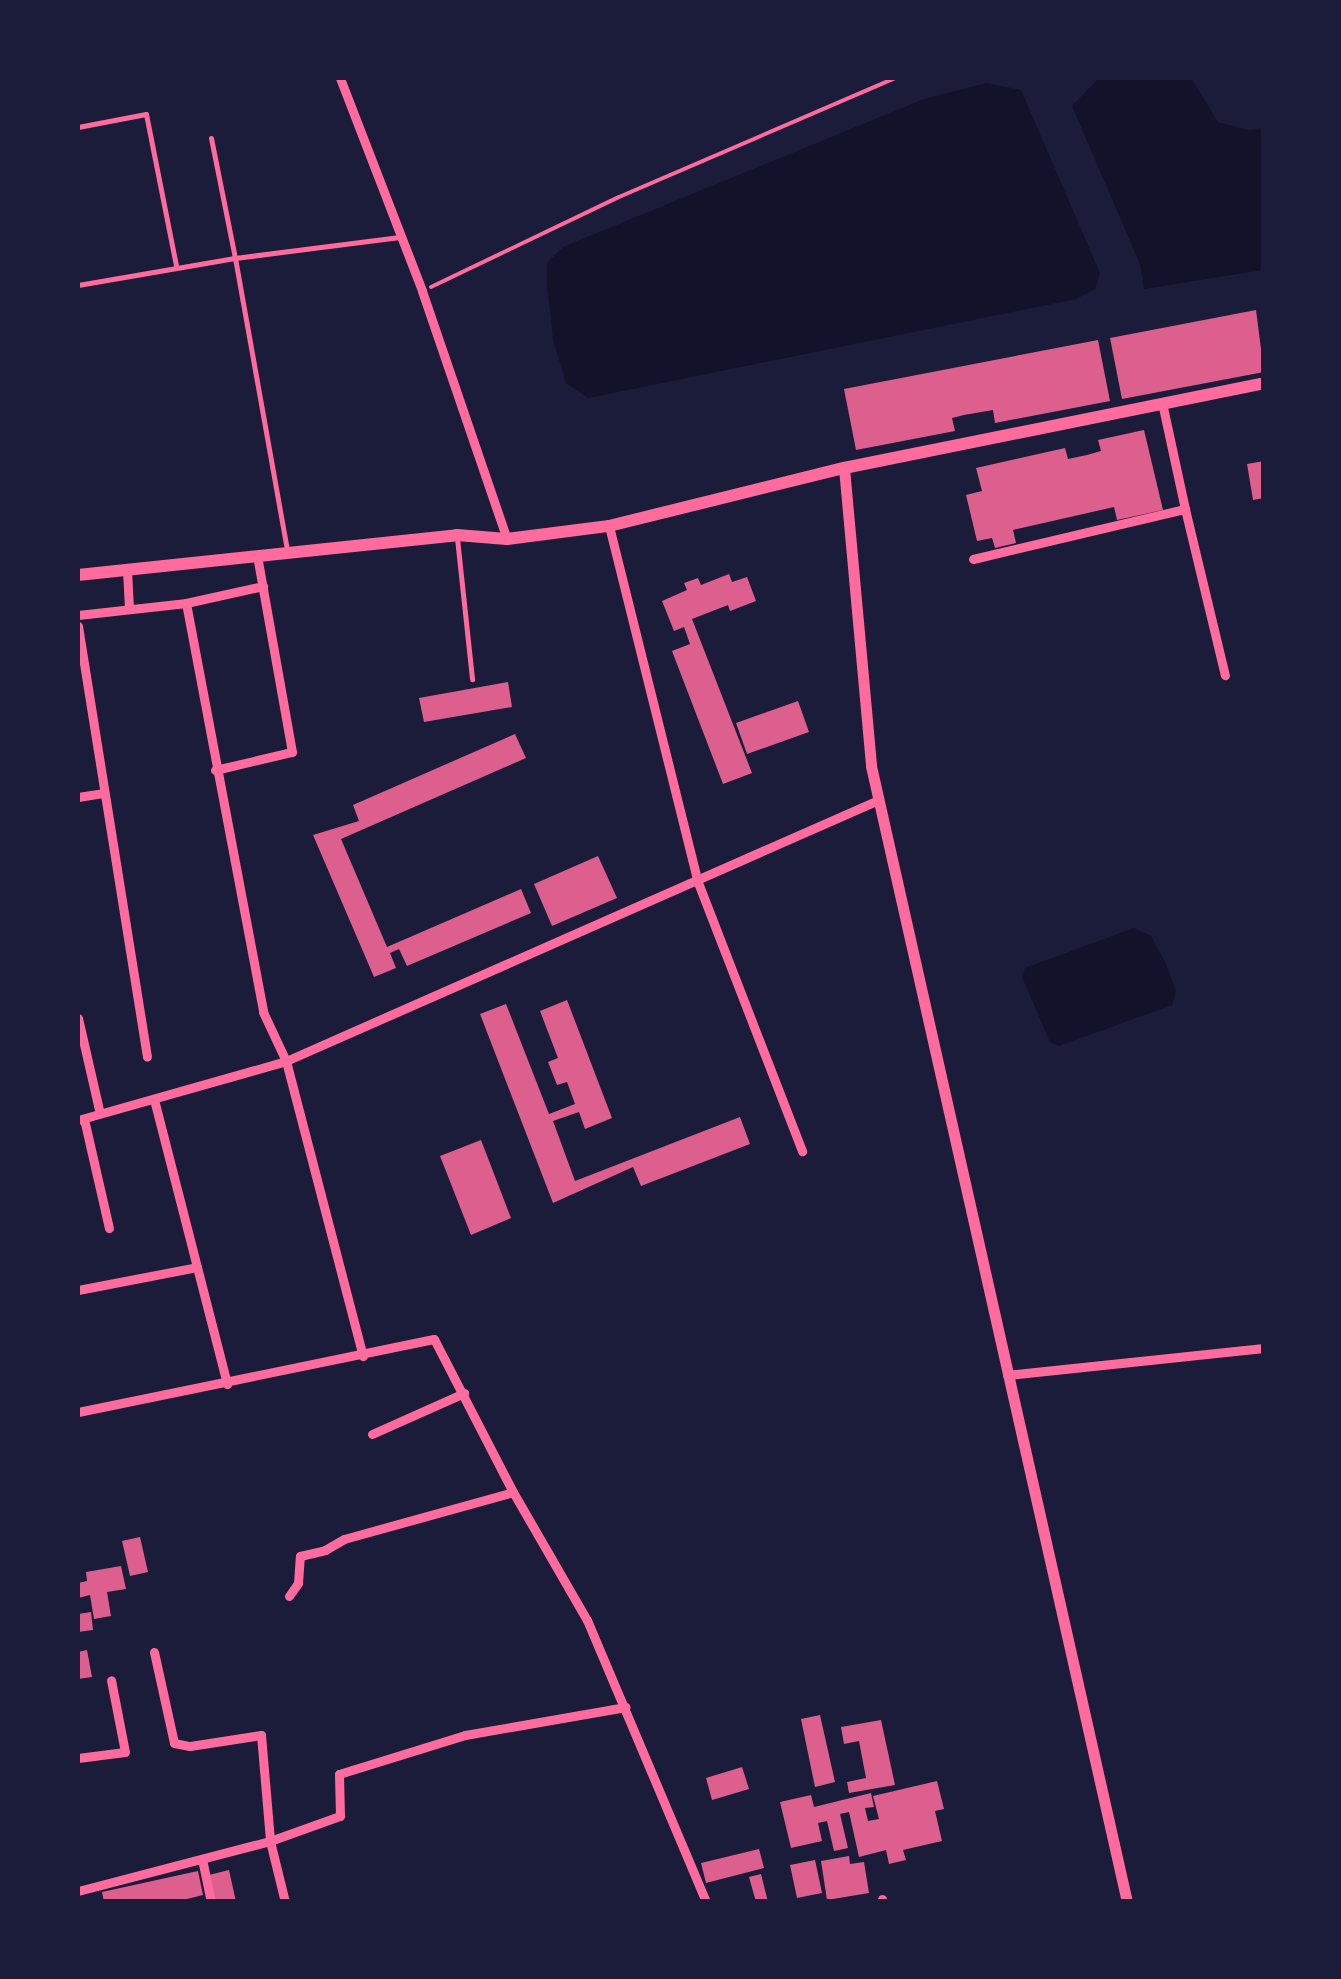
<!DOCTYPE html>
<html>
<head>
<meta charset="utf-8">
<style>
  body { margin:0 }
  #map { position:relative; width:1341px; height:1979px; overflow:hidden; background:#1b1b3a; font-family:"DM Sans",sans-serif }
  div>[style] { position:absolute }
  .water>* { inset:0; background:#12122b }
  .building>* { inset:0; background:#dd5f8e }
  .path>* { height:4px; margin:-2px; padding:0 2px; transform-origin:2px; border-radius:2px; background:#ff6b9d }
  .service>* { height:5px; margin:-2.5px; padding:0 2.5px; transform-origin:2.5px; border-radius:2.5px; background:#ff6b9d }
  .minor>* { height:9px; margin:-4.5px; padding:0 4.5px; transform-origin:4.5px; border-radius:4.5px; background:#ff6b9d }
  .tertiary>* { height:11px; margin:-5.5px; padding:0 5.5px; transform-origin:5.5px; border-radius:5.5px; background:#ff6b9d }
  .secondary>* { height:12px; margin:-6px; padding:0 6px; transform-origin:6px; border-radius:6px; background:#ff6b9d }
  span { translate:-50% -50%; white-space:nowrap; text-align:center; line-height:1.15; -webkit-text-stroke:8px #1b1b3a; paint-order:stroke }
  .frame { position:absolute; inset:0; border:80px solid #1b1b3a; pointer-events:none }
</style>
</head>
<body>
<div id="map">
  <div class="water">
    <i style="clip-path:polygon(1099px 78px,1191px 78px,1218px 122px,1248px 130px,1263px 128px,1263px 270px,1144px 289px,1140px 264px,1072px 106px)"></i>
    <i style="clip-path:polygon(986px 83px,1021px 90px,1100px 273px,1095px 289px,1076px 299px,588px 398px,566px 383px,553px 339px,547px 283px,547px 263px,563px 247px,924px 99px)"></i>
    <i style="clip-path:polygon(1134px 928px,1151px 936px,1166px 964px,1176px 991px,1172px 1005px,1059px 1046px,1050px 1042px,1022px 977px,1025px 968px)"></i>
  </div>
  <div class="building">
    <i style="clip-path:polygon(1256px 310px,1264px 372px,1122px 399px,1110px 338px)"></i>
    <i style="clip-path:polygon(1098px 340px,1110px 401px,995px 423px,993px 410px,964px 415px,952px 418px,955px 431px,856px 450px,844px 389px)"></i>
    <i style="clip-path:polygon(1144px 430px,1163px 510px,1117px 520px,1114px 507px,1013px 530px,1016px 543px,995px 548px,992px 538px,977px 541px,966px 495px,982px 491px,976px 468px,1065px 448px,1068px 459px,1087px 455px,1101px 451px,1098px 440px)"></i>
    <i style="clip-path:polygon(1264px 461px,1264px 498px,1253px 500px,1247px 464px)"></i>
    <i style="clip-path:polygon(729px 574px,732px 582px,747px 577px,756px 601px,730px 611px,728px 605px,692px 619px,752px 773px,723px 784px,672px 651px,690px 644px,684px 627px,674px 631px,662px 601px,687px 590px,684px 583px,698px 578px,701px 585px)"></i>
    <i style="clip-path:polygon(508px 682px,512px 707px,424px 722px,419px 698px)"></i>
    <i style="clip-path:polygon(798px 701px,809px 732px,747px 754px,736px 723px)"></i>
    <i style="clip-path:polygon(515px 734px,526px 758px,341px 839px,387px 947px,521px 889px,531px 913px,407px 966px,399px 949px,390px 953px,396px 968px,374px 977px,313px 835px,359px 821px,353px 805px)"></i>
    <i style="clip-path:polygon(598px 856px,617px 898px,552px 926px,534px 884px)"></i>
    <i style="clip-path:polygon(567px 1000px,612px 1118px,585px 1129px,579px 1112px,553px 1121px,575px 1181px,740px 1117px,750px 1144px,641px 1186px,633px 1167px,553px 1203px,480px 1014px,506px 1004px,549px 1114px,575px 1104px,567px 1082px,557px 1085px,548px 1062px,558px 1058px,540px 1011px)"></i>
    <i style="clip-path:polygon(481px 1140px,511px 1218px,471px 1235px,440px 1156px)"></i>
    <i style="clip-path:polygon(140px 1537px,148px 1572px,130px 1576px,122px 1541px)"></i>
    <i style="clip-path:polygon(121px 1566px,126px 1589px,107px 1592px,111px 1616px,94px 1619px,90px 1595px,78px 1598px,78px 1583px,87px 1581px,86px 1572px)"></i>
    <i style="clip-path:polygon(91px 1612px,93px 1630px,78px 1632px,78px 1614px)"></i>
    <i style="clip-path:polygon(87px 1650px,92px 1677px,78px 1679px,78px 1652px)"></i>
    <i style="clip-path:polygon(820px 1715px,835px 1782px,815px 1787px,801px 1719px)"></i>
    <i style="clip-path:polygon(881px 1720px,895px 1785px,849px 1793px,847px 1782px,866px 1778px,859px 1741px,844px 1744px,841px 1727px)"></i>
    <i style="clip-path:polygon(742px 1767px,749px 1789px,712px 1800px,706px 1778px)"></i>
    <i style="clip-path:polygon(937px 1781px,944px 1809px,935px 1811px,942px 1841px,903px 1850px,906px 1860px,889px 1864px,886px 1850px,859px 1857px,849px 1812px,840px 1814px,848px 1848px,834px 1851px,827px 1821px,818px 1823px,822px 1841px,791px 1848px,780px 1802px,811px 1795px,814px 1807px,871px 1793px,874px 1807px,865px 1808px,868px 1821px,879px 1819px,873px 1796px)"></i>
    <i style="clip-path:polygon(759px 1849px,764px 1868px,706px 1883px,701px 1863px)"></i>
    <i style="clip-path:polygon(849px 1856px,850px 1864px,864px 1862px,869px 1893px,827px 1900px,821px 1861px)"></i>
    <i style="clip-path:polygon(815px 1860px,822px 1893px,797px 1898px,790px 1865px)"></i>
    <i style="clip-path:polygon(229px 1870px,236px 1902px,215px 1902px,209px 1875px)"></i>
    <i style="clip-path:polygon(198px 1871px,203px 1895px,175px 1902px,104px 1902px,102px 1892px)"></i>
    <i style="clip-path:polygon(761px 1874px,768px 1902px,756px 1902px,749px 1877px)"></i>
  </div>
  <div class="path">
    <i style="left:431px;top:287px;width:208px;rotate:-25.6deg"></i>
    <i style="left:619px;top:197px;width:301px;rotate:-23.3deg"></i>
  </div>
  <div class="service">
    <i style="left:78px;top:127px;width:69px;rotate:-10.8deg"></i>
    <i style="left:146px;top:114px;width:154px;rotate:78.8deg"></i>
    <i style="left:211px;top:138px;width:122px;rotate:78.7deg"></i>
    <i style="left:235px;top:258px;width:166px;rotate:-7.3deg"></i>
    <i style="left:78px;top:285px;width:159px;rotate:-9.8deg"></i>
    <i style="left:235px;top:258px;width:297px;rotate:79.9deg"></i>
    <i style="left:457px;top:538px;width:142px;rotate:83.9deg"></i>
  </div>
  <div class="minor">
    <i style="left:340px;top:78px;width:228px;rotate:68.9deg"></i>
    <i style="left:422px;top:291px;width:262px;rotate:71.1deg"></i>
    <i style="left:1185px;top:509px;width:171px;rotate:76.5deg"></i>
    <i style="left:609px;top:526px;width:365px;rotate:76deg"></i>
    <i style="left:697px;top:880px;width:291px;rotate:68.8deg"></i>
    <i style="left:973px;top:559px;width:218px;rotate:-13.3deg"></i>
    <i style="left:1185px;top:509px;width:108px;rotate:-102.2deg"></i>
    <i style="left:127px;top:570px;width:39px;rotate:87deg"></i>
    <i style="left:186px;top:603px;width:79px;rotate:-12.4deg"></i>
    <i style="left:78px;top:615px;width:109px;rotate:-6.3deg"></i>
    <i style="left:186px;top:603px;width:416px;rotate:79.3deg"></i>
    <i style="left:263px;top:1012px;width:54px;rotate:64.9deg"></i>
    <i style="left:286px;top:1061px;width:647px;rotate:-23.79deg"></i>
    <i style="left:78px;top:626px;width:436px;rotate:80.9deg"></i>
    <i style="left:215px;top:770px;width:79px;rotate:-13.2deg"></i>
    <i style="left:292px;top:752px;width:199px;rotate:-100.1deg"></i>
    <i style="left:78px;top:797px;width:25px;rotate:-9deg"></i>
    <i style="left:78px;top:1018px;width:98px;rotate:77.1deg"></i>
    <i style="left:84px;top:1119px;width:112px;rotate:77.1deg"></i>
    <i style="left:78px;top:1120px;width:216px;rotate:-15.8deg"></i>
    <i style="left:286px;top:1061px;width:305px;rotate:75.4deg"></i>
    <i style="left:197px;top:1267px;width:121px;rotate:75.6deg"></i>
    <i style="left:78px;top:1290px;width:121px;rotate:-10.9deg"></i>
    <i style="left:197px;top:1267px;width:173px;rotate:-104.4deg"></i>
    <i style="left:1007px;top:1375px;width:258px;rotate:-6deg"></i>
    <i style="left:78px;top:1412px;width:363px;rotate:-11.6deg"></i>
    <i style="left:434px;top:1339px;width:172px;rotate:62.7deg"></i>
    <i style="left:513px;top:1492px;width:148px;rotate:60deg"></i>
    <i style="left:587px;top:1620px;width:306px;rotate:67.1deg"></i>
    <i style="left:372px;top:1434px;width:101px;rotate:-24deg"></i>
    <i style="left:289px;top:1596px;width:16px;rotate:-55deg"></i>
    <i style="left:298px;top:1583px;width:27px;rotate:-86deg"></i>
    <i style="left:300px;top:1556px;width:26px;rotate:-13deg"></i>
    <i style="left:325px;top:1550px;width:22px;rotate:-30deg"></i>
    <i style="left:344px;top:1539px;width:175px;rotate:-15.5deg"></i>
    <i style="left:154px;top:1652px;width:93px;rotate:77.6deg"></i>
    <i style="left:174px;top:1743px;width:16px;rotate:11deg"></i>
    <i style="left:190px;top:1746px;width:72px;rotate:-8.8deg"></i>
    <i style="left:261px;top:1735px;width:106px;rotate:85.1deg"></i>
    <i style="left:270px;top:1841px;width:63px;rotate:76.2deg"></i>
    <i style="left:78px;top:1758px;width:47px;rotate:-7.3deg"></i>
    <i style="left:125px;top:1752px;width:73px;rotate:-101deg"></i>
    <i style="left:202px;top:1859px;width:44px;rotate:78.2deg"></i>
    <i style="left:78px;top:1891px;width:198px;rotate:-14.6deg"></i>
    <i style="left:270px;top:1841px;width:74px;rotate:-19.7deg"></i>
    <i style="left:340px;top:1816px;width:42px;rotate:-91.4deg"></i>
    <i style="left:339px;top:1774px;width:132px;rotate:-17.2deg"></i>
    <i style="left:465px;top:1735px;width:163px;rotate:-9.9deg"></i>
    <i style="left:882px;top:1899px;width:3px;rotate:72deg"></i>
  </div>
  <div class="tertiary">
    <i style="left:844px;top:468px;width:299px;rotate:84.8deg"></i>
    <i style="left:871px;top:766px;width:1164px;rotate:77.3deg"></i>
  </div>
  <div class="secondary">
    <i style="left:78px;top:575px;width:381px;rotate:-6deg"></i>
    <i style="left:457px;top:535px;width:50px;rotate:4.6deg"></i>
    <i style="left:507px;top:539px;width:103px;rotate:-7.3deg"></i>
    <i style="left:609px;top:526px;width:242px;rotate:-13.9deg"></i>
    <i style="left:844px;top:468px;width:429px;rotate:-11.4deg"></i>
  </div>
  <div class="frame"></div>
</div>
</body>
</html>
